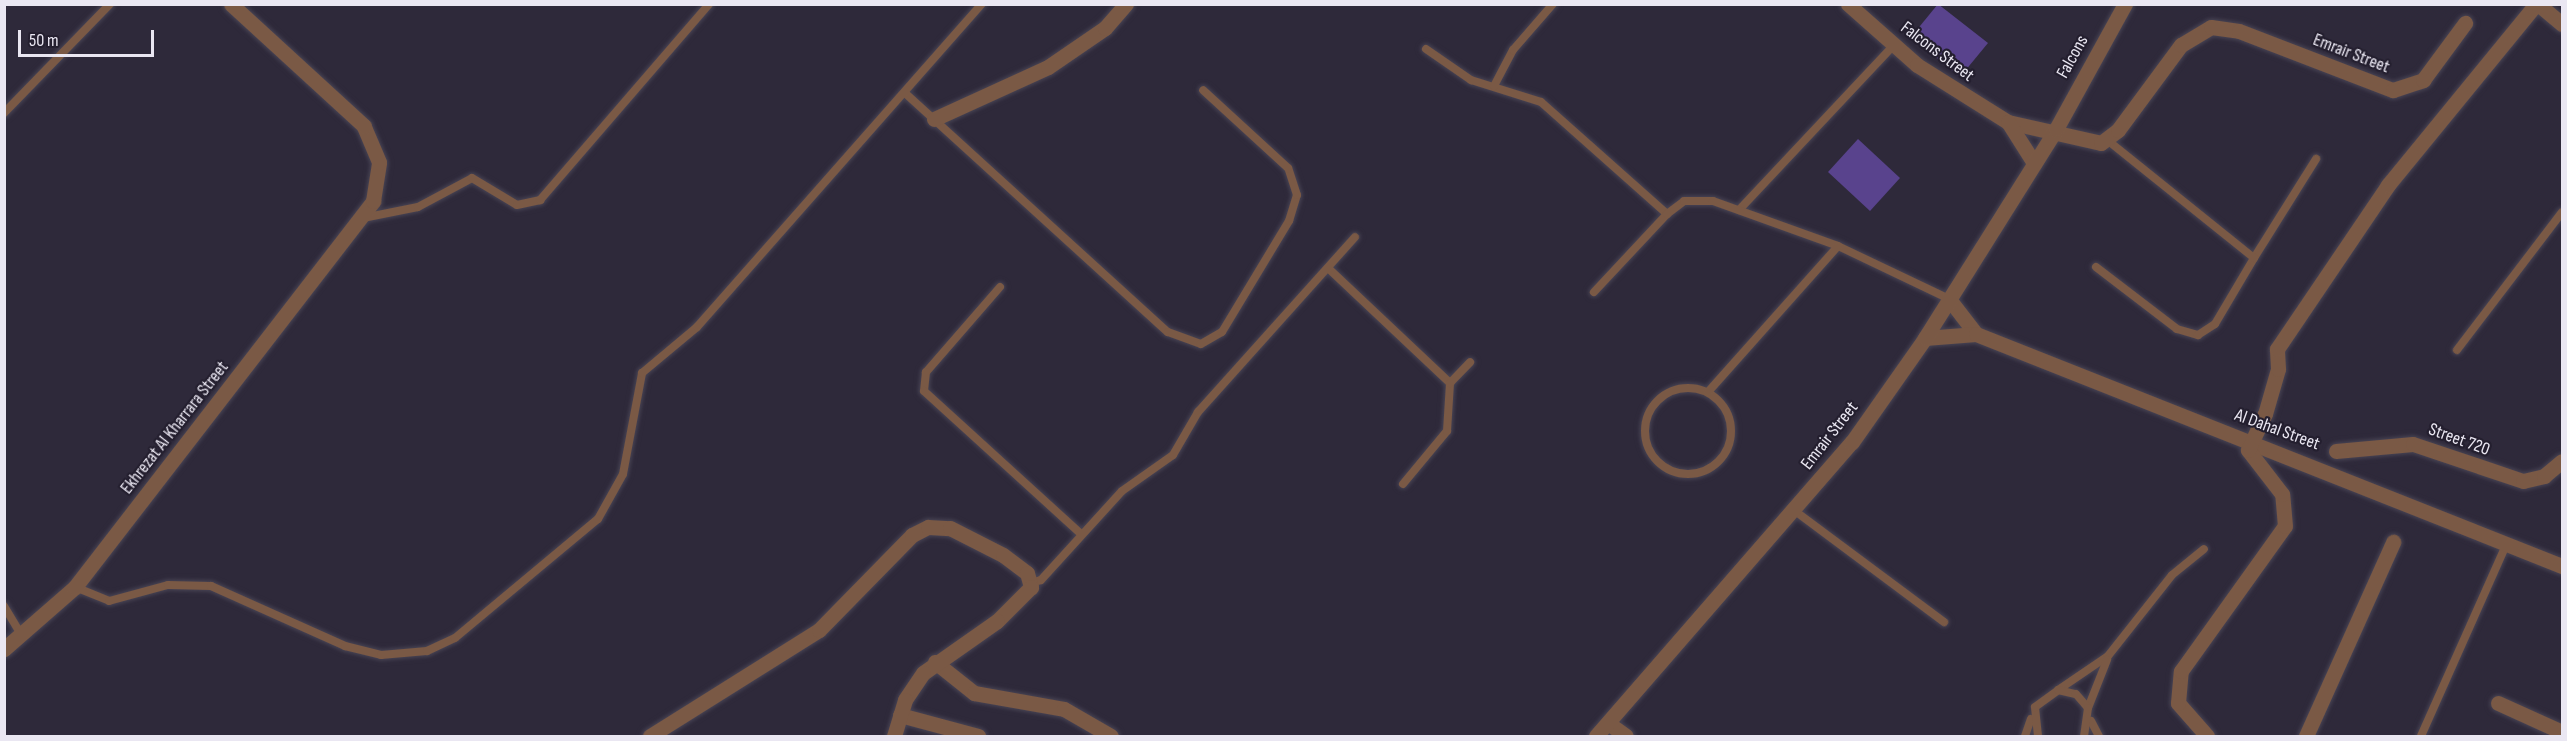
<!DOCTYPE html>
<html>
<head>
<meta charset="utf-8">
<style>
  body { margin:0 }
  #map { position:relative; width:2567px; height:741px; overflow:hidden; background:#2e293a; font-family:"Sofia Sans Condensed",sans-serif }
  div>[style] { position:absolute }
  .building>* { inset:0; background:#59438d }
  .roads { filter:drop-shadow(0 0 2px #484454) drop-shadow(0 0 2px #484454) }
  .lane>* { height:8px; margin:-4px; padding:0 4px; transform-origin:4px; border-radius:4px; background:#7a5945 }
  .lane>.ring { margin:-4px; padding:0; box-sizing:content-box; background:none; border:8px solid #7a5945; border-radius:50% }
  .street>* { height:15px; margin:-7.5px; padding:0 7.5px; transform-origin:7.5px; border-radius:7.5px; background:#7a5945 }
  span { translate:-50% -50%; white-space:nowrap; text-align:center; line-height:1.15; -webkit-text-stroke:4.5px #241f2f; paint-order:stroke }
  .street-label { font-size:18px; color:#eae7f2 }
  .frame { position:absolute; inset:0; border:6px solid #eae7f2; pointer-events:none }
  .scale { position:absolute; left:18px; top:30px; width:136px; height:27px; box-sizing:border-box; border:3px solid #eae7f2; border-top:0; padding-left:8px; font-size:18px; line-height:21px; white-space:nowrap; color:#eae7f2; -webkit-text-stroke:4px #241f2f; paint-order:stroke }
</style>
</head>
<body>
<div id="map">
  <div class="building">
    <i style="clip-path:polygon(1938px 4px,1988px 43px,1960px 77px,1911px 37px)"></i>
    <i style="clip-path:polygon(1858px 139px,1900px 178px,1870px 211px,1828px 172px)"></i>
  </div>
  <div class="roads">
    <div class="lane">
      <i style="left:1426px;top:49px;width:55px;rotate:34.6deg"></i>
      <i style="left:1471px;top:80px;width:73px;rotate:17.4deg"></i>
      <i style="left:1541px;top:102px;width:169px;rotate:41.6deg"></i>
      <i style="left:1667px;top:214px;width:107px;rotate:133.1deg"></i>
      <i style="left:1494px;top:86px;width:41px;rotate:-62.2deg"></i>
      <i style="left:1513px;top:50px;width:61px;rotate:-49deg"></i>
      <i style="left:905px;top:93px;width:355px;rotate:42.3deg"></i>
      <i style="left:1168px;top:332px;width:35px;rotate:20deg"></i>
      <i style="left:1201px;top:344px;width:24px;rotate:-30deg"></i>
      <i style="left:1222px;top:332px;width:130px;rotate:-58.9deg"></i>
      <i style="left:1289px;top:221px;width:27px;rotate:-73deg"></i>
      <i style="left:1297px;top:195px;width:28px;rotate:-108deg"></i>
      <i style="left:1288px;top:168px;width:115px;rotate:-137.5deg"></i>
      <i style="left:4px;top:113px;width:152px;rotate:-45.8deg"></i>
      <i style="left:1739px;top:210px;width:226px;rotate:-46.8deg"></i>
      <i style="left:1667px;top:214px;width:21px;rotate:-37deg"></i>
      <i style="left:1684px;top:201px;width:29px"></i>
      <i style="left:1713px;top:201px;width:133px;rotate:19.8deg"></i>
      <i style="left:1838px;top:246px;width:123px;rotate:25.5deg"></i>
      <i style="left:363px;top:218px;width:56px;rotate:-11.3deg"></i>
      <i style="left:418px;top:207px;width:61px;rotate:-28.2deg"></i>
      <i style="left:472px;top:178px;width:52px;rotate:31deg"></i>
      <i style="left:517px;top:205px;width:24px;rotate:-12deg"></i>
      <i style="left:540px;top:200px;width:259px;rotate:-49.2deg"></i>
      <i style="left:2254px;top:258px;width:117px;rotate:-57.9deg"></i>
      <i style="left:2096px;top:267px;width:102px;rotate:37.4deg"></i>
      <i style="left:2177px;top:329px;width:22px;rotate:16deg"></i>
      <i style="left:2198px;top:335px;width:20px;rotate:-33deg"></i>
      <i style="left:2215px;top:324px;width:77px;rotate:-59.4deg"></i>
      <i style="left:2254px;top:258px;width:189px;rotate:-141.2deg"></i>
      <i style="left:1328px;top:268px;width:168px;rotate:43.3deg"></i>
      <i style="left:1000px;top:287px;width:113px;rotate:131deg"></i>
      <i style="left:926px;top:372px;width:19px;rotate:96deg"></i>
      <i style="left:924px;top:391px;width:212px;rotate:42.3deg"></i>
      <i style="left:2457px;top:350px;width:173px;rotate:-52.7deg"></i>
      <i class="ring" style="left:1645px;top:388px;width:78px;height:78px"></i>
      <i style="left:1708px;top:392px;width:195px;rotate:-48.3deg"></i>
      <i style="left:1403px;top:484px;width:69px;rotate:-50.3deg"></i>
      <i style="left:1447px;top:431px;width:48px;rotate:-86.4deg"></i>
      <i style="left:1450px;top:383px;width:29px;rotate:-46deg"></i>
      <i style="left:1795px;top:511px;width:186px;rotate:36.7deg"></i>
      <i style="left:1031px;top:583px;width:10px;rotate:-17deg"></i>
      <i style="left:1041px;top:580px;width:120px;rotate:-47.7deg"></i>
      <i style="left:1122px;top:491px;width:62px;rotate:-35.2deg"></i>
      <i style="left:1173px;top:455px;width:50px;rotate:-59.8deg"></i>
      <i style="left:1198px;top:412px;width:235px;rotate:-48.1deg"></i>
      <i style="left:75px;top:587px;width:37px;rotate:22deg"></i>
      <i style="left:109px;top:601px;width:61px;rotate:-15.2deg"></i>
      <i style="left:168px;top:585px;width:43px;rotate:1.3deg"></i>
      <i style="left:211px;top:586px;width:147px;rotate:24.1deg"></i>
      <i style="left:345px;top:646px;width:37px;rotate:14deg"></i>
      <i style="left:381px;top:655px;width:46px;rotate:-5deg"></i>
      <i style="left:427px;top:651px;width:31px;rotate:-25deg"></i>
      <i style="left:455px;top:638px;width:186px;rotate:-39.8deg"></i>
      <i style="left:598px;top:519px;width:51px;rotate:-60.9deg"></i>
      <i style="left:623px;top:474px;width:103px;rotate:-79.3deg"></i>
      <i style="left:642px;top:373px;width:72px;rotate:-39.9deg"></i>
      <i style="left:697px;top:327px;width:431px;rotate:-48.6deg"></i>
      <i style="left:4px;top:606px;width:31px;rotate:59deg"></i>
      <i style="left:2058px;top:690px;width:60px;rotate:-34.2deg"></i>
      <i style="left:2108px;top:656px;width:103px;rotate:-51.7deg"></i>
      <i style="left:2172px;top:575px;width:41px;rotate:-39.1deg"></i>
      <i style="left:2088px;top:708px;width:52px;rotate:-68.4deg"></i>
      <i style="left:2091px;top:721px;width:17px;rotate:62deg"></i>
      <i style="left:2025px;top:736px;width:18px;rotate:-71deg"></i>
      <i style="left:2038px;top:736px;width:29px;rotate:-96deg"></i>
      <i style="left:2035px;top:707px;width:29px;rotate:-36deg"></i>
      <i style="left:2058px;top:690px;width:18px;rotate:13deg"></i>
      <i style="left:2076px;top:694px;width:18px;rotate:49deg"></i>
      <i style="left:2088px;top:708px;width:28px;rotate:98deg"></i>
      <i style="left:2421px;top:736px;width:209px;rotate:-66deg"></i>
    </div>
    <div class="street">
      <i style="left:1848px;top:4px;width:92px;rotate:41.5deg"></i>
      <i style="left:1917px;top:65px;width:107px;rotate:32.1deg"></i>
      <i style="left:2008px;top:122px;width:95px;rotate:12.7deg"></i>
      <i style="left:2101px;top:143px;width:21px;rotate:-37deg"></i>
      <i style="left:2118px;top:130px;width:106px;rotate:-53.5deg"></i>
      <i style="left:2181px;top:45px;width:35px;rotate:-31deg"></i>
      <i style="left:2211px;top:27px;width:28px;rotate:8deg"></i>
      <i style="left:2239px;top:31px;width:165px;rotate:21deg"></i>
      <i style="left:2393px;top:90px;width:32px;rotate:-18deg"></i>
      <i style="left:2423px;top:80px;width:71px;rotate:-53.6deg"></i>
      <i style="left:2538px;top:4px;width:31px;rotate:40deg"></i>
      <i style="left:934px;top:119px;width:125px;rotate:-24.5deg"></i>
      <i style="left:1048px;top:67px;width:69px;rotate:-34.4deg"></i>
      <i style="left:1105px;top:28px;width:32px;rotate:-49deg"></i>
      <i style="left:2008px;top:122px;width:49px;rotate:57.6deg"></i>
      <i style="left:1949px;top:299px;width:44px;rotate:52.4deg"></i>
      <i style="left:1925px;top:338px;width:51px;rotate:-4.5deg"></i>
      <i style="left:1976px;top:334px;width:630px;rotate:21.6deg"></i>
      <i style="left:2336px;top:451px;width:77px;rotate:-5.2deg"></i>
      <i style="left:2413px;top:444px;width:116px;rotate:18.6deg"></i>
      <i style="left:2523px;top:481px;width:22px;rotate:-13deg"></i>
      <i style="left:2544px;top:476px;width:23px;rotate:-40deg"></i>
      <i style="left:4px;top:649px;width:94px;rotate:-41.1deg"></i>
      <i style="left:75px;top:587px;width:488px;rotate:-52.3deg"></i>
      <i style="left:373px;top:201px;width:39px;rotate:-81deg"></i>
      <i style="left:379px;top:162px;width:39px;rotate:-113deg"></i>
      <i style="left:364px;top:126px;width:180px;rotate:-137.5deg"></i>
      <i style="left:935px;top:662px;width:50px;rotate:38.5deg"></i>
      <i style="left:974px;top:693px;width:91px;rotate:10.1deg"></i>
      <i style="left:1064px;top:709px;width:54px;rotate:29.9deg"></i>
      <i style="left:2498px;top:703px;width:70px;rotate:24.4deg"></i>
      <i style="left:900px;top:715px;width:81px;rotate:15.1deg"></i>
      <i style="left:1608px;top:723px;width:22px;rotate:36deg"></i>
      <i style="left:650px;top:736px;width:199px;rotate:-32.1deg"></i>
      <i style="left:819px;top:630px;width:133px;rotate:-45.6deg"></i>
      <i style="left:912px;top:535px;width:18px;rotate:-27deg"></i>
      <i style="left:928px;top:527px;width:22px;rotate:3deg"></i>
      <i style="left:950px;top:528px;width:59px;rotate:27deg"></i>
      <i style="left:1003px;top:555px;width:30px;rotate:37deg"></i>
      <i style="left:1027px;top:573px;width:15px;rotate:74deg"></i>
      <i style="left:1031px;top:587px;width:48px;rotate:135deg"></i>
      <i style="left:997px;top:621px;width:90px;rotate:144.9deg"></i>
      <i style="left:923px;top:673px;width:32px;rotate:124deg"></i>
      <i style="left:905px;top:700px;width:38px;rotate:107deg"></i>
      <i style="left:1596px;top:736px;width:390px;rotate:-49deg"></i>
      <i style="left:1852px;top:442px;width:127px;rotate:-54.9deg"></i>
      <i style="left:1925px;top:338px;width:247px;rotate:-57.9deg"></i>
      <i style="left:2056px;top:129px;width:143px;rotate:-61.1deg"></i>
      <i style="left:2207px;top:736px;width:44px;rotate:-131.3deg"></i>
      <i style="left:2178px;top:703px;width:32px;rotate:-85deg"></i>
      <i style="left:2181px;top:671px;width:178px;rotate:-54.4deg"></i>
      <i style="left:2285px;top:526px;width:32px;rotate:-95deg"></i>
      <i style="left:2282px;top:494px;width:56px;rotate:-127.7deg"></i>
      <i style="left:2248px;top:450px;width:40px;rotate:-65deg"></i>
      <i style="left:2265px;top:414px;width:47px;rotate:-73.9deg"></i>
      <i style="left:2278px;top:369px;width:20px;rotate:-93deg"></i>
      <i style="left:2277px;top:349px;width:198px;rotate:-55.9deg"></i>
      <i style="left:2388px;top:185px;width:234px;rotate:-50.7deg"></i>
      <i style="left:2306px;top:736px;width:213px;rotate:-65.8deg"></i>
    </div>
  </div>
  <div class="street-label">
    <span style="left:1937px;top:52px;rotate:37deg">Falcons Street</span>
    <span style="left:2351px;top:54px;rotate:21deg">Emrair Street</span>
    <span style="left:2073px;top:57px;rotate:-61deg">Falcons</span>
    <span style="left:175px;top:428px;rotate:-52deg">Ekhrezat Al Kharrara Street</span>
    <span style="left:2277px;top:430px;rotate:20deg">Al Dahal Street</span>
    <span style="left:1830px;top:436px;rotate:-52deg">Emrair Street</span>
    <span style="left:2459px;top:440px;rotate:20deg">Street 720</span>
  </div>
  <div class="frame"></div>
  <div class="scale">50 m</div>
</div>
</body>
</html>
